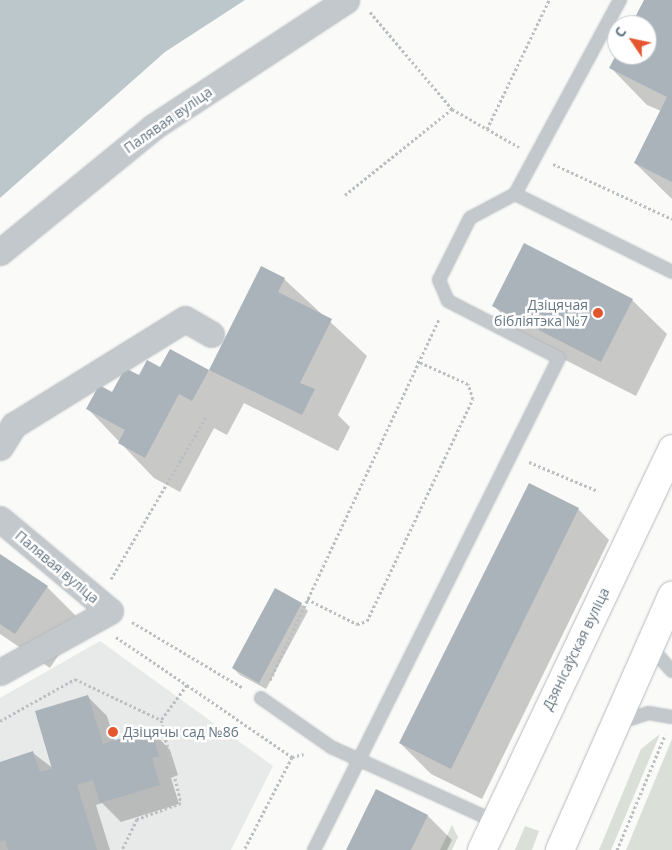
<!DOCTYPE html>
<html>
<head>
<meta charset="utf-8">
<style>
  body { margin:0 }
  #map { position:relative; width:672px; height:850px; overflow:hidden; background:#fafaf8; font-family:"Open Sans",sans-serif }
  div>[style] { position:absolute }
  .built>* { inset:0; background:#e8e9e9 }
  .green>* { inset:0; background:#dadfd7 }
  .water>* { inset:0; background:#bbc7cb }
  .shadow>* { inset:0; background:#0003 }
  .building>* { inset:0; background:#aab3b9 }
  .path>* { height:3px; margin-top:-1.5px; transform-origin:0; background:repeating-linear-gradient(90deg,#bbbfc2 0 2.5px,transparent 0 5px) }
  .roads { filter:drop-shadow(0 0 1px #b5babe) drop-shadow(0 0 1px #b5babe) }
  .lane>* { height:12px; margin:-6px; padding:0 6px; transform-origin:6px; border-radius:6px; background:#c3c8cc }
  .street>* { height:25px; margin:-12.5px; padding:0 12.5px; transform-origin:12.5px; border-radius:12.5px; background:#c3c8cc }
  .primary>* { height:28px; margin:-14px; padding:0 14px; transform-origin:14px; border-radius:14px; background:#fff }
  .dots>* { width:14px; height:14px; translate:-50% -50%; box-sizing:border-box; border:2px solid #fff; border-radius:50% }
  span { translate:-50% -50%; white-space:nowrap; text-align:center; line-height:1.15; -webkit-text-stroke:5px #fff; paint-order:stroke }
  .street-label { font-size:14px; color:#657683 }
  .poi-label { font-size:14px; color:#657683 }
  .right { translate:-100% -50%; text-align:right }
  .left { translate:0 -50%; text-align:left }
  .north { position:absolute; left:607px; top:15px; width:50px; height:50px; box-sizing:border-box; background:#fff; border:1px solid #c1c8cd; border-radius:50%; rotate:304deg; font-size:14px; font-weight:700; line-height:20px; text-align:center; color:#657683 }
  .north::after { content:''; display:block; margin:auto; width:18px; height:22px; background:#e4572e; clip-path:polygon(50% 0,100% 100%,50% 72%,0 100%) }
</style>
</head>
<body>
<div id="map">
  <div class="built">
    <i style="clip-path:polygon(100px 641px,273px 766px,231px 850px,0 850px,0 698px)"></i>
  </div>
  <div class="green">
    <i style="clip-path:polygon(660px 734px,611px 850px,599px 850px,641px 749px)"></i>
    <i style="clip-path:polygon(672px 739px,672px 850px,626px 850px)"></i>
    <i style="clip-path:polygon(452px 825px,458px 837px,452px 850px,440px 850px)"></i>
    <i style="clip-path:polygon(525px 826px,539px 831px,532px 850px,515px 850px)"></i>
  </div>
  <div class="water">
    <i style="clip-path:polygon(0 0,245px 0,165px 52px,0 198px)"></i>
  </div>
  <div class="shadow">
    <i style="clip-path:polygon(645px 0,672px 0,672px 199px,635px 163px,661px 111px,647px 105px,611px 68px,618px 55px,647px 55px,647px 25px,633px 25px)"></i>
    <i style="clip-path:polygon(262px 268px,284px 279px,367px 356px,338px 415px,350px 427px,338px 451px,244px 403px,227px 435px,214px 428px,180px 492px,154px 478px,88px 409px,161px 369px,170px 351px,209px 371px)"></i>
    <i style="clip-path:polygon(632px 300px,667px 334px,636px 396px,528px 341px,494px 306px)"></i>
    <i style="clip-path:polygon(578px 509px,609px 540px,482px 799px,431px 774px,400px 743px)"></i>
    <i style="clip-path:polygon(0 555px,47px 587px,81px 621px,50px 668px,0 634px)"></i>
    <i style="clip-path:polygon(301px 604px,308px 611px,266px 689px,240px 675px,233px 668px)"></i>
    <i style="clip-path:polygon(87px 696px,107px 716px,115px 741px,151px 730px,170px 750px,178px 775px,171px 778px,179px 804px,121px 822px,102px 803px,96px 805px,110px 850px,0 850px,0 763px,33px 753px,54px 769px)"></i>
    <i style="clip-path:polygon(377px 791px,428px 816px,452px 840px,447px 850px,347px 850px)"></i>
  </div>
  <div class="building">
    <i style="clip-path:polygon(644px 0,672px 0,672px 182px,634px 163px,667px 97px,609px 68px,616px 55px,647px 55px,647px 25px,631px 25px)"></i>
    <i style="clip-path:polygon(524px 243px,633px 299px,601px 362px,492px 306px)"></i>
    <i style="clip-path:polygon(261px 266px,285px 278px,278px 292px,332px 319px,300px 383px,315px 389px,302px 415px,209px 370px)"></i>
    <i style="clip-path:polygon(170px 349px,209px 370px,192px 401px,179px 394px,145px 458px,118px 443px,125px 430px,86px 409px,99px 385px,112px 392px,125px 368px,139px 375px,147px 360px,160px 367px)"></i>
    <i style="clip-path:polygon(529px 483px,579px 508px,451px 769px,399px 743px)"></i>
    <i style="clip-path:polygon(0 554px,48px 586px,15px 634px,0 624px)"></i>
    <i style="clip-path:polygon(275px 588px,302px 603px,259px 683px,232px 668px)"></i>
    <i style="clip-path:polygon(88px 695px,103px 744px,151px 729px,159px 756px,152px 758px,160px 785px,100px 803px,93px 780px,77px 785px,97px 850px,8px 850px,5px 840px,0 842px,0 762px,33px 751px,40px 772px,52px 769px,35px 711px)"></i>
    <i style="clip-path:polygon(376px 789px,428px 815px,411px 850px,346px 850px)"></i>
  </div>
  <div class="path">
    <i style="left:370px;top:12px;width:127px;rotate:49.8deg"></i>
    <i style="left:452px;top:109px;width:77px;rotate:29.6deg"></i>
    <i style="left:487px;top:129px;width:143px;rotate:-64.3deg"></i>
    <i style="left:553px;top:164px;width:131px;rotate:24.8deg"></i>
    <i style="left:345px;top:195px;width:137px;rotate:-38.8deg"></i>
    <i style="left:529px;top:462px;width:75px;rotate:22.8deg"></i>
    <i style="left:111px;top:579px;width:188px;rotate:-59.6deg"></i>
    <i style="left:307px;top:599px;width:56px;rotate:26.6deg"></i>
    <i style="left:357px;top:624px;width:10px;rotate:-17deg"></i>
    <i style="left:367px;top:621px;width:246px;rotate:-64.5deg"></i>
    <i style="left:473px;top:399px;width:16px;rotate:-108deg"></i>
    <i style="left:468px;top:384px;width:56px;rotate:-155.7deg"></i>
    <i style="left:132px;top:622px;width:129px;rotate:30.7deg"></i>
    <i style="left:116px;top:637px;width:86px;rotate:34.1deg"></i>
    <i style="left:187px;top:685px;width:44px;rotate:126.6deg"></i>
    <i style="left:270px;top:680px;width:399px;rotate:-64.9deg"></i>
    <i style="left:187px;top:685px;width:127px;rotate:34.4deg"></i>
    <i style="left:292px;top:757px;width:105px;rotate:117.3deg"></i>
    <i style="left:0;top:721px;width:86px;rotate:-29.2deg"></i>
    <i style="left:75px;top:679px;width:95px;rotate:25.5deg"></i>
    <i style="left:161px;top:720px;width:85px;rotate:76.5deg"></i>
    <i style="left:181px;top:803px;width:47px;rotate:160deg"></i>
    <i style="left:137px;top:819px;width:34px;rotate:116deg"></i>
    <i style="left:292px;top:757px;width:12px;rotate:-14deg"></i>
    <i style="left:617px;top:850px;width:125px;rotate:-67.3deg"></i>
  </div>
  <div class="roads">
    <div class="lane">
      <i style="left:515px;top:194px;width:175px;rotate:26.4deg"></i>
      <i style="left:650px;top:646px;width:33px;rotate:49deg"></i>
      <i style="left:261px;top:698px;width:85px;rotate:35deg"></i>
      <i style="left:331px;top:747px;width:179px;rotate:24.4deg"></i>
      <i style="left:621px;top:722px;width:29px;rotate:-18deg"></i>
      <i style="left:649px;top:713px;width:23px;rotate:10deg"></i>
      <i style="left:314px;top:850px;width:550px;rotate:-63.53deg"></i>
      <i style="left:559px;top:358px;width:125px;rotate:-152.8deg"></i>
      <i style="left:448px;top:301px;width:23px;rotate:-113deg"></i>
      <i style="left:439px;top:280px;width:69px;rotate:-63.4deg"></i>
      <i style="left:470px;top:218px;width:51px;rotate:-28.1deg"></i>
      <i style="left:515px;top:194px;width:221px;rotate:-61.6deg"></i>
    </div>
    <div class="street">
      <i style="left:0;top:252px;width:198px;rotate:-39.2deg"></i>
      <i style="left:153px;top:127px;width:231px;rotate:-33.3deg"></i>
      <i style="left:0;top:447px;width:26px;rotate:-58deg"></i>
      <i style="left:14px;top:425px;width:201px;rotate:-31.8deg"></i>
      <i style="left:185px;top:319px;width:30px;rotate:30deg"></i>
      <i style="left:0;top:519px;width:143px;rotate:39.9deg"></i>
      <i style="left:110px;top:611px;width:126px;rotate:151deg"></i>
    </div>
    <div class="primary">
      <i style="left:482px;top:850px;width:444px;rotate:-64.6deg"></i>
      <i style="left:560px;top:850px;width:278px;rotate:-66.2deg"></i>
    </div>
  </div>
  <div class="dots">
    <i style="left:598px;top:313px;background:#e4572e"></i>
    <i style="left:113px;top:732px;background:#e4572e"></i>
  </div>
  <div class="street-label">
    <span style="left:168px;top:120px;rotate:-35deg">Палявая вуліца</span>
    <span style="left:57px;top:567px;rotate:40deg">Палявая вуліца</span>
    <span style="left:576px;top:649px;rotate:-64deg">Дзянісаўская вуліца</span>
  </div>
  <div class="poi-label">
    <span class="right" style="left:588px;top:313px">Дзіцячая<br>бібліятэка №7</span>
    <span class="left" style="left:123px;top:732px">Дзіцячы сад №86</span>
  </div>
  <div class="north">С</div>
</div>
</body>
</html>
